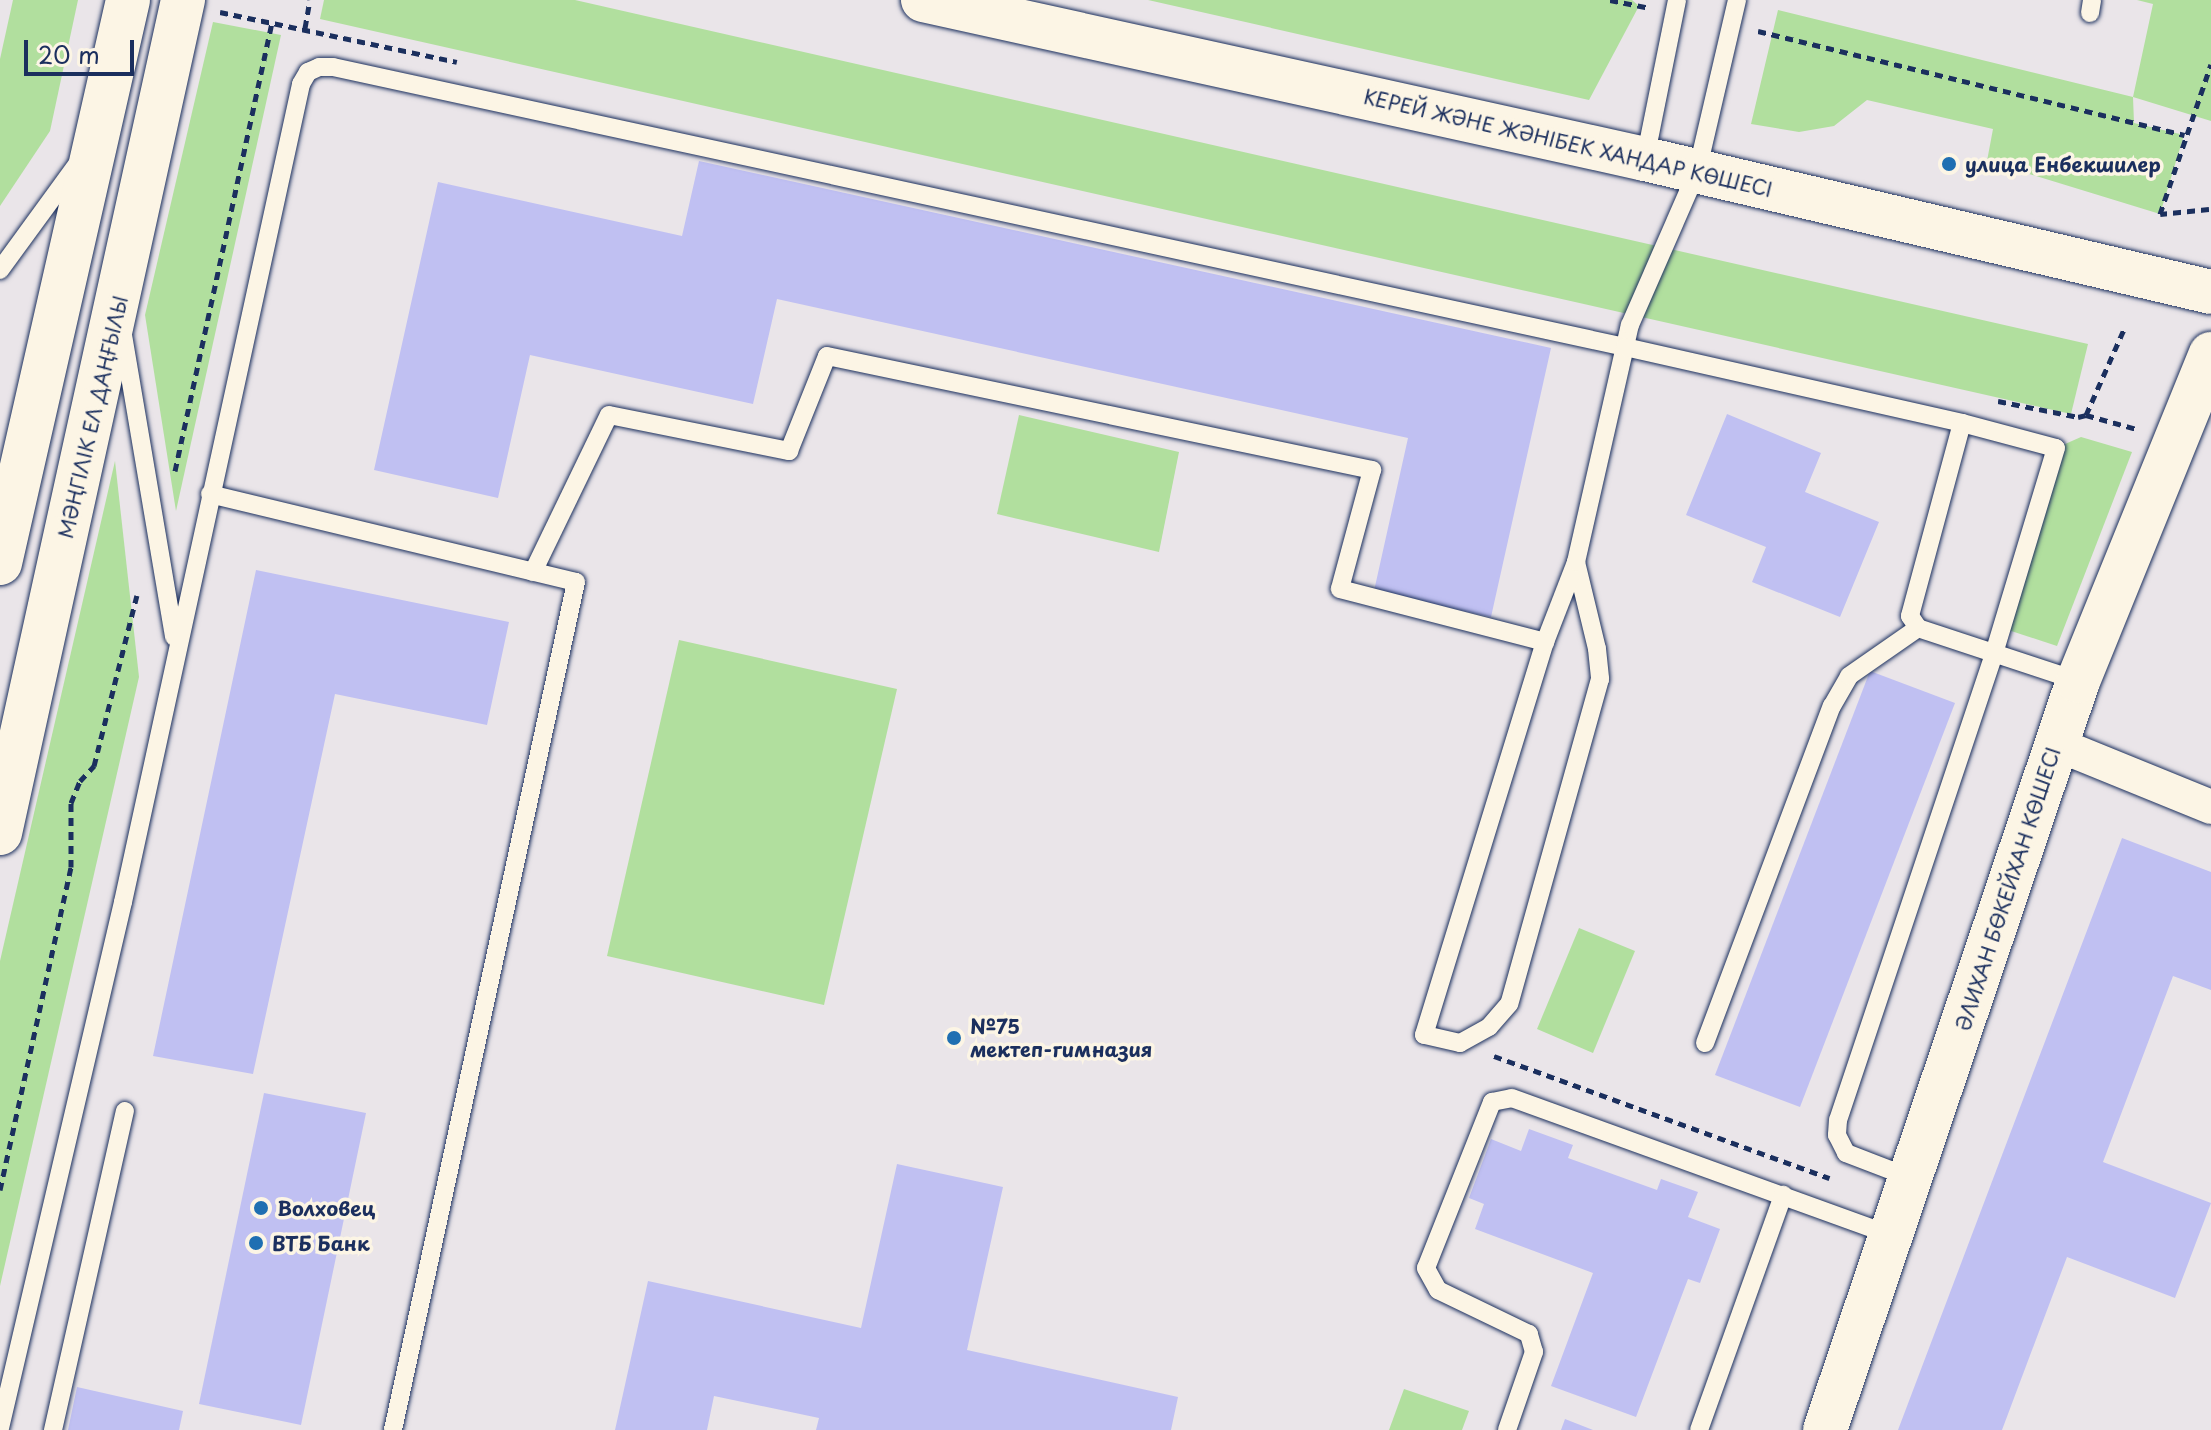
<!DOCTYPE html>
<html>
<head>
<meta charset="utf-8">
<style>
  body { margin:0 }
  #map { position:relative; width:2211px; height:1430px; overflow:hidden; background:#eae5e9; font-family:"Playpen Sans",sans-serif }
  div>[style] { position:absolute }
  .green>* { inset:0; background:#b1df9e }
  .building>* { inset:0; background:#c0c0f2 }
  .path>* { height:5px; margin-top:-2.5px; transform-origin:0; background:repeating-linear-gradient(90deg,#1b2f5e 0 8px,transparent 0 14px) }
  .roads { filter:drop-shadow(0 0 2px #1b2f5e) drop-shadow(0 0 2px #1b2f5e) }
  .lane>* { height:18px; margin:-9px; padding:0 9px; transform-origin:9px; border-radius:9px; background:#fcf5e5 }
  .street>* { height:34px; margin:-17px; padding:0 17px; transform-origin:17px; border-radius:17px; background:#fcf5e5 }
  .secondary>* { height:44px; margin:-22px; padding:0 22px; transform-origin:22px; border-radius:22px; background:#fcf5e5 }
  .dots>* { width:22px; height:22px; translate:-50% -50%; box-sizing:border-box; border:4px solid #fcf5e5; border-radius:50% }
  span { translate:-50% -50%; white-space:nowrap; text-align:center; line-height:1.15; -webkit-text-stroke:7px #fcf5e5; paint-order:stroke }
  .street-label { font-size:20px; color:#1b2f5e }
  .poi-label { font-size:20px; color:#1b2f5e; font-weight:700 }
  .left { translate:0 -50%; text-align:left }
  .scale { position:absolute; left:24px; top:40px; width:110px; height:36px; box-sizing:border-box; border:4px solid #1b2f5e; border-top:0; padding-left:10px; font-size:24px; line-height:28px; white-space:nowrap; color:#1b2f5e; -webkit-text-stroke:6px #fcf5e5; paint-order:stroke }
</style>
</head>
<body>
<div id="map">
  <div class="green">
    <i style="clip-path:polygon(13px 0,78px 0,50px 131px,0 206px,0 59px)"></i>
    <i style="clip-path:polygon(324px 0,575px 0,2088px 344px,2071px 414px,320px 19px)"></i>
    <i style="clip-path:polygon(1148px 0,1632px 0,1639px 6px,1589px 100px)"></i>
    <i style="clip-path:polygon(2137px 0,2211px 0,2211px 121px,2133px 97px,2134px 123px,2184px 135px,2160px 214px,1987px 161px,1993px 129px,1867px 100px,1834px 126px,1799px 132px,1751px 124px,1778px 10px,2133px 97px,2153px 4px)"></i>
    <i style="clip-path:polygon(213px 22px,281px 35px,176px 511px,145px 315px)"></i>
    <i style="clip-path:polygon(1019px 415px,1179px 452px,1159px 552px,997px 514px)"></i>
    <i style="clip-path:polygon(2081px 437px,2132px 452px,2057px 646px,2002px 628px,2056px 448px)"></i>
    <i style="clip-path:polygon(115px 461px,139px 677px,0 1286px,0 961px)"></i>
    <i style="clip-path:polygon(679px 640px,897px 689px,824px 1005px,607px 956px)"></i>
    <i style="clip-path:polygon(1579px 928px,1635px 951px,1593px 1053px,1537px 1029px)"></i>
    <i style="clip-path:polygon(1404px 1389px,1469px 1411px,1462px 1430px,1389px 1430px)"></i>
  </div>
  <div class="building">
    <i style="clip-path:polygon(699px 161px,1551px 348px,1491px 617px,1374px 591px,1408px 438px,777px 299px,753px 404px,530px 355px,498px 498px,374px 470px,438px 182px,682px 236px)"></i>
    <i style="clip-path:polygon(1727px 414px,1821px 453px,1805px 492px,1879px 522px,1840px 617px,1752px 582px,1766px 547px,1686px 515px)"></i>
    <i style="clip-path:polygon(256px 570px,509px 622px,487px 725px,335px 694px,253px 1074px,153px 1056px)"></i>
    <i style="clip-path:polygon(1870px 671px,1955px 703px,1800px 1107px,1715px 1075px)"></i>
    <i style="clip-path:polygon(2122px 838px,2211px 872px,2211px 990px,2173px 976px,2103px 1162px,2211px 1203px,2175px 1298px,2067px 1257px,2002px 1430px,1898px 1430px)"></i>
    <i style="clip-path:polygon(264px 1093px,366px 1113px,301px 1425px,199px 1404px)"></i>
    <i style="clip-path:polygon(1529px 1129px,1573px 1145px,1568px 1158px,1657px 1190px,1661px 1179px,1698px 1192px,1688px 1217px,1720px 1229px,1700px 1283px,1688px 1279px,1636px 1417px,1551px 1386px,1593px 1273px,1475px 1229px,1484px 1204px,1469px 1198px,1491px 1139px,1521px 1151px)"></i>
    <i style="clip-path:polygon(897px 1164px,1003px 1187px,967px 1350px,1178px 1397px,1171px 1430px,816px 1430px,819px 1418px,714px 1396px,707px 1430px,615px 1430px,648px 1281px,861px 1328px)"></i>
    <i style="clip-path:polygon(77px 1387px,183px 1411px,179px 1430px,68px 1430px)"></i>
    <i style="clip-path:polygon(1565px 1419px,1593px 1430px,1561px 1430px)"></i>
  </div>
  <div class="path">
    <i style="left:1610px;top:0;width:41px;rotate:11.3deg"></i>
    <i style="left:220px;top:12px;width:242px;rotate:11.9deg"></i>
    <i style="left:305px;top:28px;width:28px;rotate:-80deg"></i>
    <i style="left:1758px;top:31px;width:439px;rotate:13.7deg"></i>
    <i style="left:2209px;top:209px;width:49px;rotate:174.2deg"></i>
    <i style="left:2160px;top:214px;width:158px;rotate:-71.2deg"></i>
    <i style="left:1998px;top:401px;width:82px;rotate:11.3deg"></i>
    <i style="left:2078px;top:417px;width:8px;rotate:-14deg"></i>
    <i style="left:2086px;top:415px;width:96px;rotate:-66.1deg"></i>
    <i style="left:2086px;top:415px;width:53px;rotate:15.4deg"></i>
    <i style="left:175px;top:471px;width:459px;rotate:-77.8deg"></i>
    <i style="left:1494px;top:1056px;width:357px;rotate:20deg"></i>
    <i style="left:0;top:1190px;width:331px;rotate:-77.6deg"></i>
    <i style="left:71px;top:867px;width:64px;rotate:-90deg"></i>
    <i style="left:71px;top:803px;width:24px;rotate:-68deg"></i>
    <i style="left:80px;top:781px;width:21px;rotate:-47deg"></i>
    <i style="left:94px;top:766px;width:176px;rotate:-75.9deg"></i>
  </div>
  <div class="roads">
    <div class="lane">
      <i style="left:2090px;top:13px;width:13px;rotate:-81deg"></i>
      <i style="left:1645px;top:159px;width:162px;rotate:-78.6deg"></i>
      <i style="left:0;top:270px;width:132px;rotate:-53.9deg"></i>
      <i style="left:123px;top:335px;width:306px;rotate:80.4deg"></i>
      <i style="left:1962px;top:423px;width:200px;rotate:105.1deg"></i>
      <i style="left:1910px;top:616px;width:14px;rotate:56deg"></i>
      <i style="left:1918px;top:628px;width:169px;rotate:18.3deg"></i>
      <i style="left:210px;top:494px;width:376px;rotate:13.5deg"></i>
      <i style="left:576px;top:582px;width:868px;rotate:102.18deg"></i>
      <i style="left:1576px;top:562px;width:89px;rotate:76.4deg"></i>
      <i style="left:1597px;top:649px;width:30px;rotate:84deg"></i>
      <i style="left:1600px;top:679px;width:337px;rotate:105.6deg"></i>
      <i style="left:1509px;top:1004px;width:30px;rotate:131deg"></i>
      <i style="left:1489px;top:1027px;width:33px;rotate:151deg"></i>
      <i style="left:1460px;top:1043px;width:37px;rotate:-167deg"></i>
      <i style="left:1424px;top:1035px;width:411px;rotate:-72.9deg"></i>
      <i style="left:1545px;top:642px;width:86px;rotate:-68.8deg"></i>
      <i style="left:1576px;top:562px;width:243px;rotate:-77.2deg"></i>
      <i style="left:1630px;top:325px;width:167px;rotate:-66.4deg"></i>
      <i style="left:1697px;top:172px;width:177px;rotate:-76.9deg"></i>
      <i style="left:533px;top:572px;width:174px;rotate:-64.2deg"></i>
      <i style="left:609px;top:415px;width:184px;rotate:11.3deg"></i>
      <i style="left:789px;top:451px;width:102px;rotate:-68.2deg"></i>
      <i style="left:827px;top:356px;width:557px;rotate:11.81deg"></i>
      <i style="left:1372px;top:470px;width:123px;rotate:105.1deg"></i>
      <i style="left:1340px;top:589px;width:212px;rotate:14.5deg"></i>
      <i style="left:1705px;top:1043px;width:360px;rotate:-69.4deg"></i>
      <i style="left:1832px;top:706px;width:34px;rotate:-60deg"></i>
      <i style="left:1849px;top:676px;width:84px;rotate:-34.8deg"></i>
      <i style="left:0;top:1428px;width:540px;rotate:-76.84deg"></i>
      <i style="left:123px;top:902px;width:837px;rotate:-77.72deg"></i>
      <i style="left:301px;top:84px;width:14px;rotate:-60deg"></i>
      <i style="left:308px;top:72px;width:12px;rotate:-24deg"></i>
      <i style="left:319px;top:67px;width:14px"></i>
      <i style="left:333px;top:67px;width:1322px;rotate:12.23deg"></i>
      <i style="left:1625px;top:347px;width:345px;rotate:12.7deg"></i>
      <i style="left:1962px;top:423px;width:97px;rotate:14.9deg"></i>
      <i style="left:2056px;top:448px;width:215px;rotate:106.8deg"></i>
      <i style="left:1994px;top:654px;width:491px;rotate:108.5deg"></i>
      <i style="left:1838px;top:1120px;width:15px;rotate:94deg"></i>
      <i style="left:1837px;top:1135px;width:20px;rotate:63deg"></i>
      <i style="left:1846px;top:1153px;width:70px;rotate:21deg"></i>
      <i style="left:53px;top:1430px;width:327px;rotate:-77.3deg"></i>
      <i style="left:1507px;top:1430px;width:83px;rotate:-70.9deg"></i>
      <i style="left:1534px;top:1352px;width:19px;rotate:-106deg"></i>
      <i style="left:1529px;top:1334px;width:101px;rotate:-154.2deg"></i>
      <i style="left:1438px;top:1290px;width:25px;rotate:-119deg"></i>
      <i style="left:1426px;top:1268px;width:179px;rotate:-68.3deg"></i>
      <i style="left:1492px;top:1102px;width:20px;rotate:-11deg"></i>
      <i style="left:1512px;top:1098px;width:402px;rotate:19.9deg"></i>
      <i style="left:1699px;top:1430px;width:250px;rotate:-70.3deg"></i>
    </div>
    <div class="street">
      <i style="left:2056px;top:744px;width:167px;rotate:22.1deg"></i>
    </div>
    <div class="secondary">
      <i style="left:923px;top:0;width:739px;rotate:12.42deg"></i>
      <i style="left:1645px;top:159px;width:581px;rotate:13.22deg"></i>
      <i style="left:0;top:563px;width:577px;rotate:-77.19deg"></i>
      <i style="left:0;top:833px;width:853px;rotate:-77.61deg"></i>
      <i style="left:1825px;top:1430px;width:791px;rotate:-71.34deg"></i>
      <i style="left:2078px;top:681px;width:353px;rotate:-67.9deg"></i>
    </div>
  </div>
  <div class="dots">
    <i style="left:1949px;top:164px;background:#1f6fb2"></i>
    <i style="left:954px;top:1038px;background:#1f6fb2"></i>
    <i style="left:261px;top:1208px;background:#1f6fb2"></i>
    <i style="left:256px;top:1243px;background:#1f6fb2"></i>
  </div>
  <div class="street-label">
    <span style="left:1568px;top:143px;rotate:13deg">КЕРЕЙ ЖӘНЕ ЖӘНІБЕК ХАНДАР КӨШЕСІ</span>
    <span style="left:93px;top:417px;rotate:-77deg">МӘҢГІЛІК ЕЛ ДАҢҒЫЛЫ</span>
    <span style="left:2008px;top:889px;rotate:-72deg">ӘЛИХАН БӨКЕЙХАН КӨШЕСІ</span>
  </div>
  <div class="poi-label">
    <span class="left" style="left:1965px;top:164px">улица Енбекшилер</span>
    <span class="left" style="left:970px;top:1038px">№75<br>мектеп-гимназия</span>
    <span class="left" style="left:277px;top:1208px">Волховец</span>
    <span class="left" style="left:272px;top:1243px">ВТБ Банк</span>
  </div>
  <div class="scale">20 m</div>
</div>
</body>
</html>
